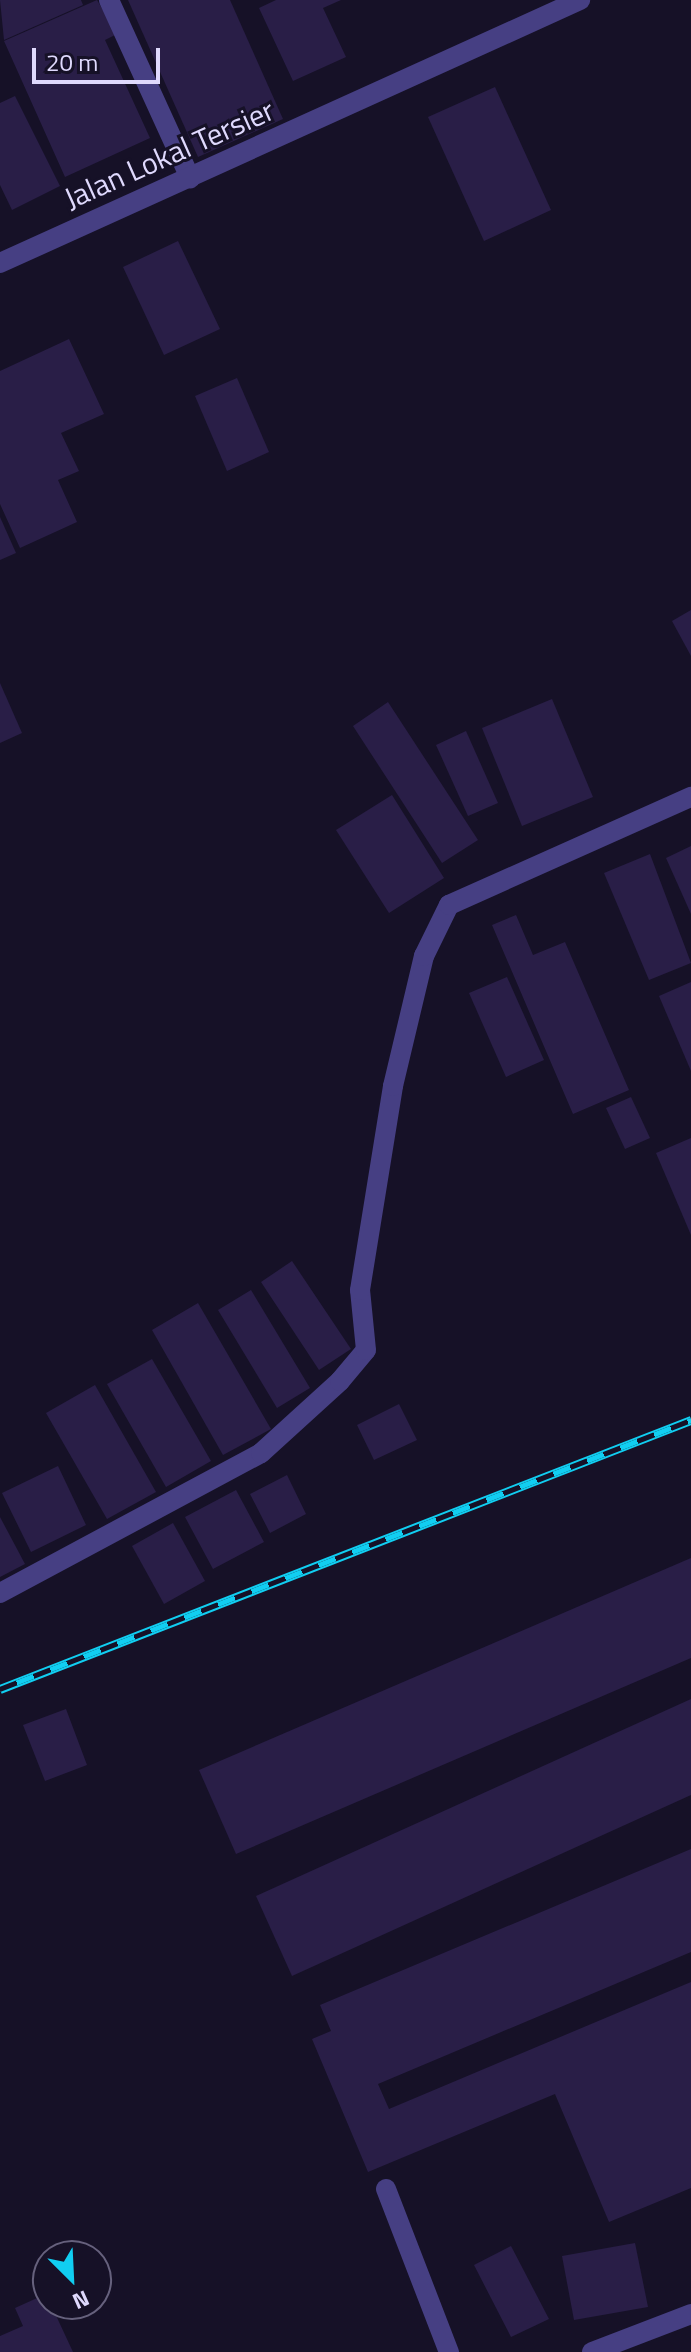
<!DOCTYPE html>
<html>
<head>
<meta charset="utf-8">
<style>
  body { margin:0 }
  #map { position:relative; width:691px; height:2352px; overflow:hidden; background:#161127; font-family:"Titillium Web",sans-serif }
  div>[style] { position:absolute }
  .building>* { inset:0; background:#291e47 }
  .service>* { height:20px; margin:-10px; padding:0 10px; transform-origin:10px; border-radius:10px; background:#463f83 }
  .minor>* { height:20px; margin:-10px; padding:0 10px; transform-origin:10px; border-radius:10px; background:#463f83 }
  .rail>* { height:9px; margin-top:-4.5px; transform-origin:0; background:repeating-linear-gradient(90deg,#161127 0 18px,#11cef1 0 36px); box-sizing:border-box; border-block:2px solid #11cef1 }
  span { translate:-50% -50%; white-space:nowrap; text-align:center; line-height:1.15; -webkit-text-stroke:6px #161127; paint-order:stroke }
  .street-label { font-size:30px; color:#dfd9fd }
  .north { position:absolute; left:32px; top:2240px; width:80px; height:80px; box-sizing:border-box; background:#161127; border:2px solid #66617d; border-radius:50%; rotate:156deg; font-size:22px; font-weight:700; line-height:32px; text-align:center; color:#dfd9fd }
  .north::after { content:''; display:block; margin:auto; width:28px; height:36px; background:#11cef1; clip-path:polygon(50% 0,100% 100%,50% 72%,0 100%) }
  .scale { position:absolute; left:32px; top:48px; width:128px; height:36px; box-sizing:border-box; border:4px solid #dfd9fd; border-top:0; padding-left:10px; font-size:24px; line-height:28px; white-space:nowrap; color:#dfd9fd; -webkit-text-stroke:6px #161127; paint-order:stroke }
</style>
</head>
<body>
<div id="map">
  <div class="building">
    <i style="clip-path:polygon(0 0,81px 0,83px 5px,4px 40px)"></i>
    <i style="clip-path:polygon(97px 0,117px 34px,105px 40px,150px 138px,65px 177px,4px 41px)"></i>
    <i style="clip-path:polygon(128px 0,230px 0,283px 119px,198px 157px)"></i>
    <i style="clip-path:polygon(276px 0,341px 0,323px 8px,346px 57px,293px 81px,259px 8px)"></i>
    <i style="clip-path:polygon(495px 87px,551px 210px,484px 241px,428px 117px)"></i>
    <i style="clip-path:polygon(15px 96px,60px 186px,12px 210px,0 185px,0 103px)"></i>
    <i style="clip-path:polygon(178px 241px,220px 329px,164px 355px,123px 267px)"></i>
    <i style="clip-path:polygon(69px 339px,104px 414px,61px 433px,79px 471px,58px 480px,77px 522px,20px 548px,0 504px,0 371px)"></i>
    <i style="clip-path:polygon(237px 378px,269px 452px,227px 471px,195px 396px)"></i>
    <i style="clip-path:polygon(0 517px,16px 553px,0 560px)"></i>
    <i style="clip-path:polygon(691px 610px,691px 656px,672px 621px)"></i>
    <i style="clip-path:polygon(0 683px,22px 733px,0 743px)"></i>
    <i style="clip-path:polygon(552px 699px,593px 797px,522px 826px,482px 728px)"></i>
    <i style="clip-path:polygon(388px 702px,478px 840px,442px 863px,353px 726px)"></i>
    <i style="clip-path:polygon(466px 731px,498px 803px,468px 816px,436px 745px)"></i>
    <i style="clip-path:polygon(392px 795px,444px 878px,389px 913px,336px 830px)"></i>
    <i style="clip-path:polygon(691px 846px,691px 914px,666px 858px)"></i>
    <i style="clip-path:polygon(650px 854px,691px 963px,649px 980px,604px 873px)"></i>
    <i style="clip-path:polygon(516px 915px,533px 955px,565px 942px,629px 1090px,573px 1114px,492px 925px)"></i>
    <i style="clip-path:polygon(507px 977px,544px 1060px,506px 1077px,469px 993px)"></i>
    <i style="clip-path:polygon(691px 982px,691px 1071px,659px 996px)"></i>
    <i style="clip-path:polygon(631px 1097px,650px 1138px,625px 1149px,606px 1108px)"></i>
    <i style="clip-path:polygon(691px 1138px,691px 1235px,656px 1153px)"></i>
    <i style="clip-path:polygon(292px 1261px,351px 1349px,319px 1370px,261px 1282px)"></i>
    <i style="clip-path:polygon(251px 1290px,310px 1388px,277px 1408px,218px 1310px)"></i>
    <i style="clip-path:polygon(198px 1303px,271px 1429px,223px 1455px,152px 1330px)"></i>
    <i style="clip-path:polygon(152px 1359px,211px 1461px,166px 1487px,107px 1384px)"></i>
    <i style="clip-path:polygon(95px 1385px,156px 1492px,107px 1519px,46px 1413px)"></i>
    <i style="clip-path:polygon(399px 1404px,417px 1440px,374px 1460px,357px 1425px)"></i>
    <i style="clip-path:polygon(58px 1466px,86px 1525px,31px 1552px,2px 1493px)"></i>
    <i style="clip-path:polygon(287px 1475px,306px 1514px,270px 1533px,250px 1494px)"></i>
    <i style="clip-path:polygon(236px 1490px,264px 1542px,213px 1569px,185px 1517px)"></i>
    <i style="clip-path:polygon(0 1517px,25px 1564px,0 1577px)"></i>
    <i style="clip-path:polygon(173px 1523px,205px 1581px,164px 1604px,132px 1546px)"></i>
    <i style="clip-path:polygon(691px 1558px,691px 1658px,236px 1854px,199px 1770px)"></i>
    <i style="clip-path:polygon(691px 1699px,691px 1795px,292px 1976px,256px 1896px)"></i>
    <i style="clip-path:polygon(66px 1709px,87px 1765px,45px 1781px,23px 1725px)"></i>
    <i style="clip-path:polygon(691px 1849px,691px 1952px,378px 2084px,389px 2109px,691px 1982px,691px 2188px,609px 2222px,555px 2094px,368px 2172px,312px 2039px,331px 2031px,320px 2005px)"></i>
    <i style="clip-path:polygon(635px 2243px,648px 2307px,574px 2320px,562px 2256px)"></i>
    <i style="clip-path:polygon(511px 2246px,549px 2319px,511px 2337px,474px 2265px)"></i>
    <i style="clip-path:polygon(46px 2294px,73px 2352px,0 2352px,0 2336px,23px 2326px,15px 2308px)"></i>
  </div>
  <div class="service">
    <i style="left:386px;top:2189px;width:175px;rotate:68.9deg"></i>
  </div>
  <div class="minor">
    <i style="left:109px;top:0;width:196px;rotate:65.5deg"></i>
    <i style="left:0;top:263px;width:637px;rotate:-24.39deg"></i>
    <i style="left:0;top:1593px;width:296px;rotate:-28.2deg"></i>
    <i style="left:261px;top:1453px;width:107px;rotate:-42.3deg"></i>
    <i style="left:340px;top:1381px;width:40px;rotate:-50deg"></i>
    <i style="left:366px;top:1350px;width:60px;rotate:-95.7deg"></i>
    <i style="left:360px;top:1290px;width:207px;rotate:-80.8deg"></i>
    <i style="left:393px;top:1086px;width:134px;rotate:-76.6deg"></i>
    <i style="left:424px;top:956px;width:57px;rotate:-63.9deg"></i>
    <i style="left:449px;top:905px;width:265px;rotate:-24.1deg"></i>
    <i style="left:592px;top:2352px;width:106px;rotate:-21deg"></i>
  </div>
  <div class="rail">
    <i style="left:0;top:1689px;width:742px;rotate:-21.27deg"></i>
  </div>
  <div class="street-label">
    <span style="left:169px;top:154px;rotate:-24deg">Jalan Lokal Tersier</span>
  </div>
  <div class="north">N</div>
  <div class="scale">20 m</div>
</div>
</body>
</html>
